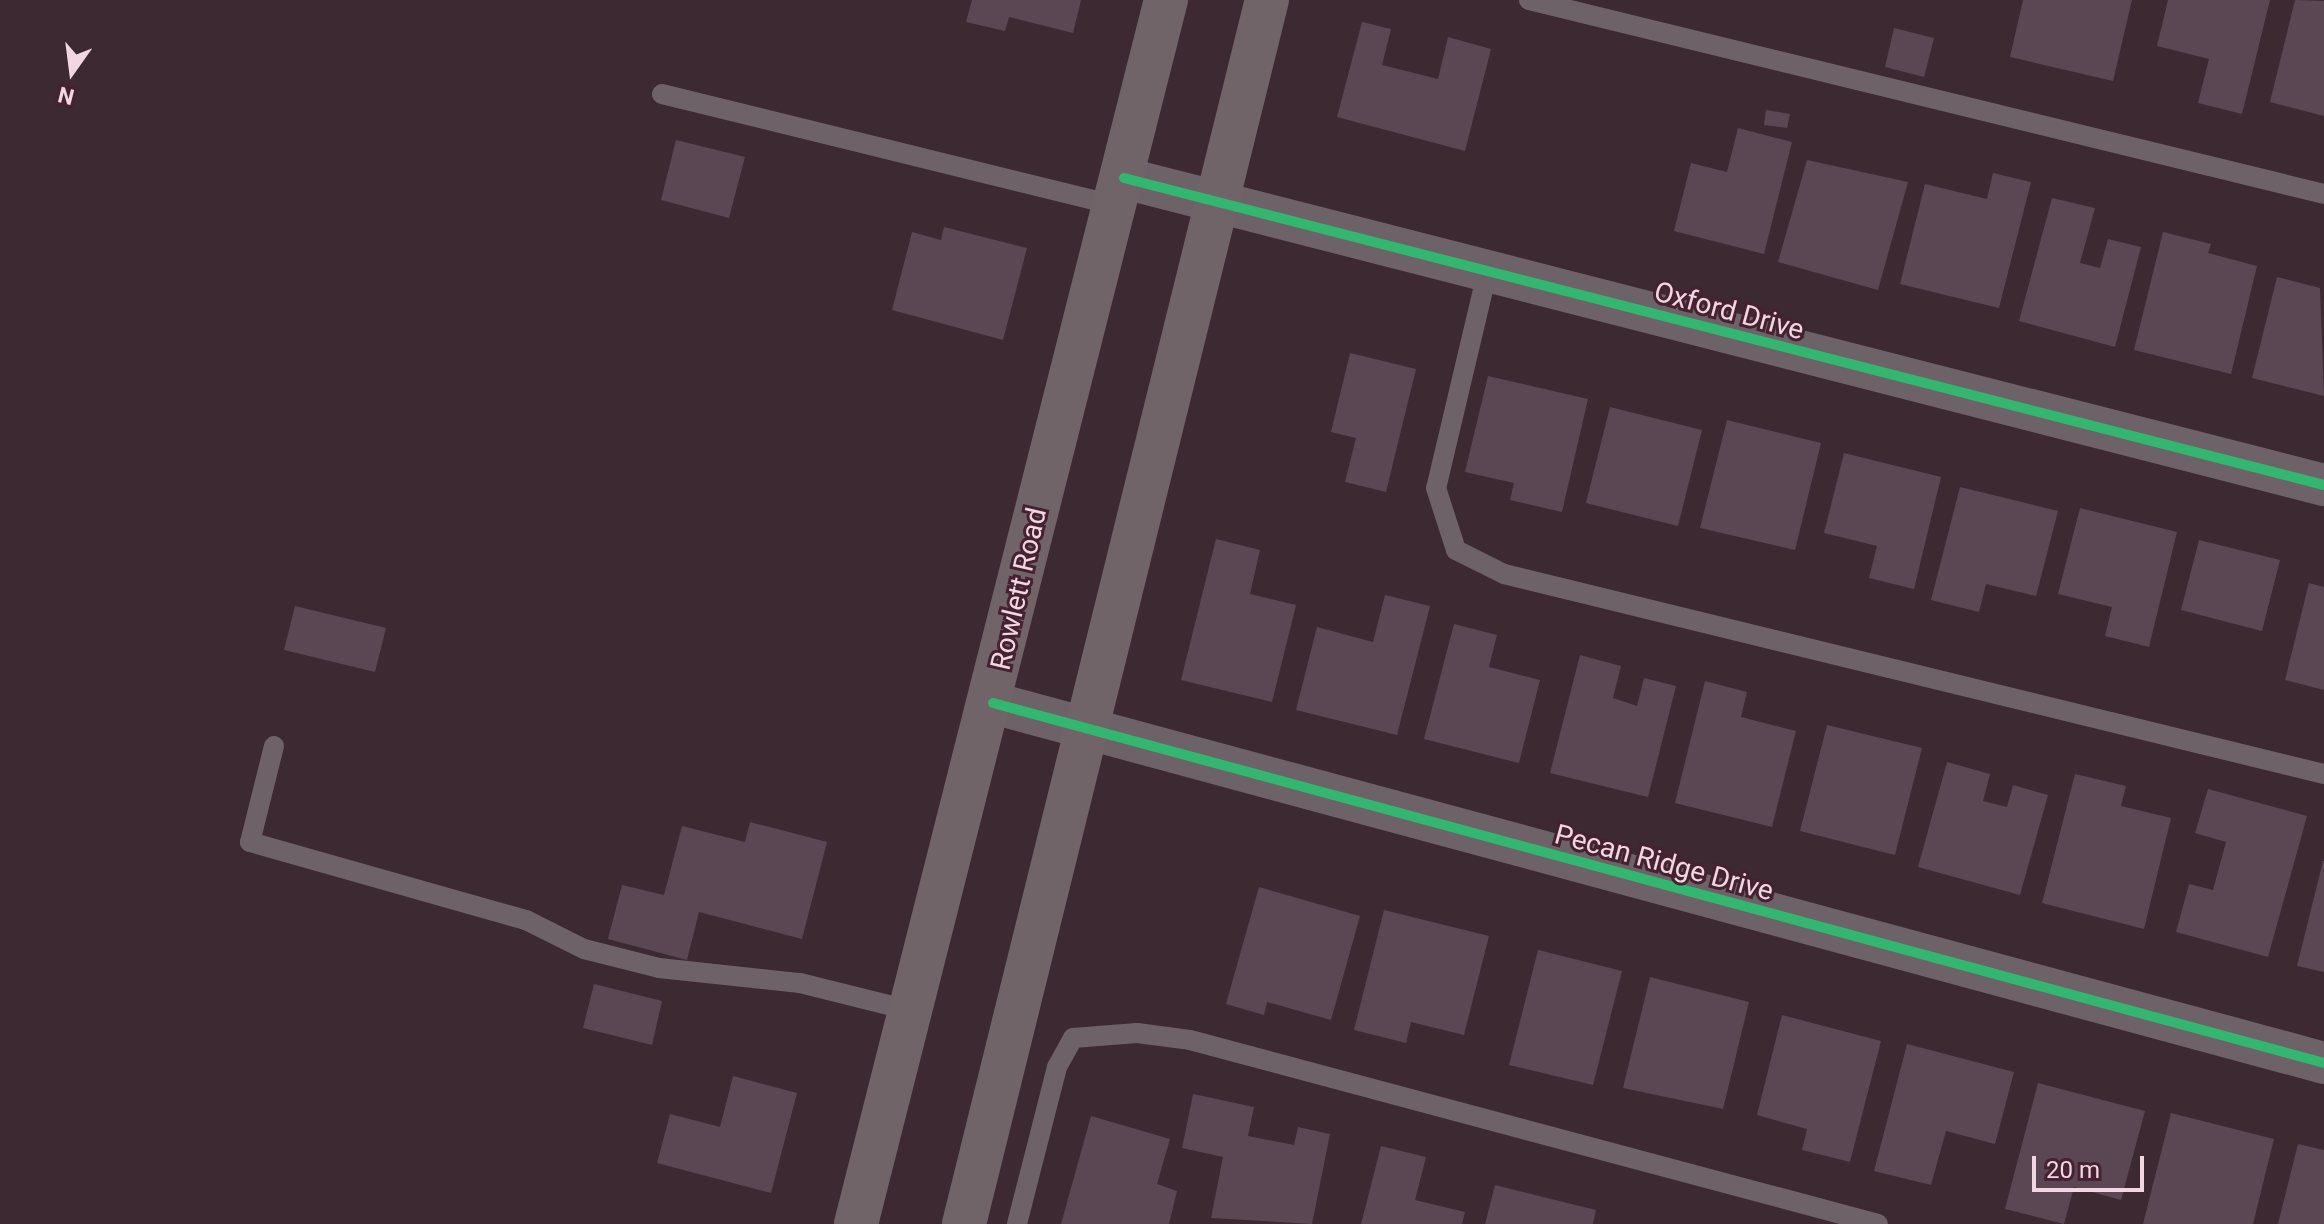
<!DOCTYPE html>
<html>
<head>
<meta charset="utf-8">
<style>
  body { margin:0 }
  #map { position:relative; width:2324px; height:1224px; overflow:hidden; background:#3d2932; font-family:Roboto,sans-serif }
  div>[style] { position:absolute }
  .building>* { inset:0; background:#5b4654 }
  .lane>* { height:20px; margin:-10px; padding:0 10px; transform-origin:10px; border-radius:10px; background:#6d6267 }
  .street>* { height:42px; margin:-21px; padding:0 21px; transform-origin:21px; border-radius:21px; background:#6d6267 }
  .secondary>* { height:44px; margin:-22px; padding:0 22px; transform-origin:22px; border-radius:22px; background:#716469 }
  .cycleway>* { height:10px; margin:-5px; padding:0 5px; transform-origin:5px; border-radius:5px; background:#33b770 }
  span { translate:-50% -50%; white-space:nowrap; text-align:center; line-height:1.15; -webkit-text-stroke:6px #452131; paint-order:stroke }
  .street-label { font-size:28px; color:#f0d7e1 }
  .north { position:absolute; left:32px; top:32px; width:80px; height:80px; -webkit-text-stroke:6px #452131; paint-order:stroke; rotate:194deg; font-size:22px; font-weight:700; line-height:32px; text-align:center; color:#f0d7e1 }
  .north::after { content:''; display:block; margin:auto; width:28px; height:36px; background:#f0d7e1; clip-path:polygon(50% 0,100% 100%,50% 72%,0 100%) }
  .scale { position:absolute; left:2032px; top:1156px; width:112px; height:36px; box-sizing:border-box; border:4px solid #f0d7e1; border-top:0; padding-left:10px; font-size:24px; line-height:28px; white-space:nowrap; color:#f0d7e1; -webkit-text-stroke:6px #452131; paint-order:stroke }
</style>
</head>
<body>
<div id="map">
  <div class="building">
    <i style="clip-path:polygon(972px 0,1081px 0,1073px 33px,1009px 17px,1005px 31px,966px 22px)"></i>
    <i style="clip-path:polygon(2023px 0,2132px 0,2113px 81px,2010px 57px)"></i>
    <i style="clip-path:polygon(2168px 0,2270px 0,2242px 114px,2198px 103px,2209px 59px,2157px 46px)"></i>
    <i style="clip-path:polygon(2295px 0,2324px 1px,2324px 116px,2270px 102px)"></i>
    <i style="clip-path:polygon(1362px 22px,1391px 29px,1382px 65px,1438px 79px,1448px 37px,1491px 49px,1465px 151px,1337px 117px)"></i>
    <i style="clip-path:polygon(1894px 28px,1934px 38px,1924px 77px,1885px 67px)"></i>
    <i style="clip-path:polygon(1766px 110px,1790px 114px,1787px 128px,1764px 125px)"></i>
    <i style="clip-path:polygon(1738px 128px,1792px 142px,1764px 254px,1674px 231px,1691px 163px,1727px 172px)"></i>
    <i style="clip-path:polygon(676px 140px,745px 157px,729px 218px,661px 200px)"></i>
    <i style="clip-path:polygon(1807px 160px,1908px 182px,1878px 290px,1778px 262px)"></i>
    <i style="clip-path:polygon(1993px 173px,2031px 182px,1999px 308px,1900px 284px,1925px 184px,1987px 199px)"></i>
    <i style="clip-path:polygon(2052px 198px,2095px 208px,2080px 263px,2100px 268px,2108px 239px,2141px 247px,2115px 347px,2019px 321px)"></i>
    <i style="clip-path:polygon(944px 227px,1027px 248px,1003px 340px,892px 310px,912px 232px,941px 240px)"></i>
    <i style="clip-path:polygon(2163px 232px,2211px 244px,2208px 253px,2257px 266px,2231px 374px,2134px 350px)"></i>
    <i style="clip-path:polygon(2277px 277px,2320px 288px,2324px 396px,2252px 378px)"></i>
    <i style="clip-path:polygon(1350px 353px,1416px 369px,1386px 492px,1345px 482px,1356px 438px,1331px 432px)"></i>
    <i style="clip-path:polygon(1488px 376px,1588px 399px,1562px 512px,1510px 500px,1514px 483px,1465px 472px)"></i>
    <i style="clip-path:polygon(1610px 407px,1702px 430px,1678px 526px,1586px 503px)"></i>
    <i style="clip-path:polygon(1727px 420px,1821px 443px,1795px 550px,1700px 528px)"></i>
    <i style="clip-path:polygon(1844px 453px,1941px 477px,1914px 589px,1869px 578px,1877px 546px,1824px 533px)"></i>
    <i style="clip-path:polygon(1960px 487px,2058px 511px,2036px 596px,1986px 584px,1979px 612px,1931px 600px)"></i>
    <i style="clip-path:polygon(2080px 508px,2177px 532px,2149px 647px,2105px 636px,2112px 607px,2058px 594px)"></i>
    <i style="clip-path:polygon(1216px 539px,1260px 550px,1250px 594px,1296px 605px,1272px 702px,1181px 680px)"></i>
    <i style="clip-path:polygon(2199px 540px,2280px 560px,2262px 631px,2181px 610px)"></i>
    <i style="clip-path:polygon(2309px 583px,2324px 587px,2324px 690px,2285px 680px)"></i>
    <i style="clip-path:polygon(1385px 595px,1430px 606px,1397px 735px,1296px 710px,1317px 627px,1373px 642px)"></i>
    <i style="clip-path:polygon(295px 606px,386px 628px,375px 672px,284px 650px)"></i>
    <i style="clip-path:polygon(1454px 624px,1497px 635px,1489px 667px,1540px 680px,1519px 763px,1424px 739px)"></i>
    <i style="clip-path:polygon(1580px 655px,1621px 666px,1613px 698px,1637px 706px,1644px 678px,1676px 686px,1648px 797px,1550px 773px)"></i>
    <i style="clip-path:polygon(1705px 681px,1747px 692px,1741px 717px,1796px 731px,1772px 827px,1675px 803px)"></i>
    <i style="clip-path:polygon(1827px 725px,1922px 748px,1895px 855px,1800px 831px)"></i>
    <i style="clip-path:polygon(1947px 762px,1990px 774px,1983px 801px,2007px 807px,2013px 785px,2048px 795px,2020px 895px,1918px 867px)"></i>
    <i style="clip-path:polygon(2075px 774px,2126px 786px,2121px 806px,2171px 818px,2144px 929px,2042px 903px)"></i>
    <i style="clip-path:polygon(2208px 789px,2307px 816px,2268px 957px,2176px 932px,2189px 884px,2213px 890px,2226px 842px,2195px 833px)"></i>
    <i style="clip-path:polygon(750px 822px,827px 842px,802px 939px,699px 912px,687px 960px,608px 939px,622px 885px,664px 895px,682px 826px,745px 842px)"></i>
    <i style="clip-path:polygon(2323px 861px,2324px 861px,2324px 972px,2297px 966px)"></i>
    <i style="clip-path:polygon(1259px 887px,1360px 916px,1331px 1020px,1267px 1002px,1264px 1015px,1226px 1004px)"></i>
    <i style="clip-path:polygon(1384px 910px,1489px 936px,1464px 1035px,1411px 1022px,1406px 1043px,1354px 1030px)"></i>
    <i style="clip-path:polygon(1538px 950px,1622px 971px,1593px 1085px,1509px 1065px)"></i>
    <i style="clip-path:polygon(1650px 977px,1749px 1002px,1723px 1109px,1623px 1088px)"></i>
    <i style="clip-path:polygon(594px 984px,662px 1001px,652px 1045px,583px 1028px)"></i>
    <i style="clip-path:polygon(1782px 1015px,1881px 1041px,1850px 1162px,1802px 1150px,1807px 1129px,1757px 1115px)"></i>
    <i style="clip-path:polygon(1907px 1044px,2014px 1072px,1995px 1144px,1946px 1131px,1931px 1185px,1874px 1171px)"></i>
    <i style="clip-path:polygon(733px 1076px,797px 1093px,771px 1193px,657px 1163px,670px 1114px,720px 1127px)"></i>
    <i style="clip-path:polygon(2038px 1083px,2145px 1111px,2121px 1200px,2074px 1187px,2064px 1224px,2005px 1209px)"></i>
    <i style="clip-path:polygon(1193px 1094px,1254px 1107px,1248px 1136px,1294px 1145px,1298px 1127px,1330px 1134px,1312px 1224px,1211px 1218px,1223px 1157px,1182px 1148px)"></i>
    <i style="clip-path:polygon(2171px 1113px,2274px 1139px,2253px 1224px,2143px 1224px)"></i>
    <i style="clip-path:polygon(1091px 1116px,1170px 1139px,1157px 1184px,1177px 1191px,1169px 1224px,1061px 1224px)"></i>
    <i style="clip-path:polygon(2298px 1144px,2324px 1150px,2324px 1224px,2278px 1224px)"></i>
    <i style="clip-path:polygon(1381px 1146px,1426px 1157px,1415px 1200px,1465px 1212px,1462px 1224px,1361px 1224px)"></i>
    <i style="clip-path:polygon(1495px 1185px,1596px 1210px,1593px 1224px,1485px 1224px)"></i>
  </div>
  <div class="lane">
    <i style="left:1529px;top:0;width:818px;rotate:13.71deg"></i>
    <i style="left:662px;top:94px;width:469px;rotate:13.8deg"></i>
    <i style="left:1487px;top:273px;width:221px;rotate:103.3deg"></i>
    <i style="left:1436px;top:488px;width:65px;rotate:72.1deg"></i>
    <i style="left:1456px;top:550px;width:54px;rotate:26.6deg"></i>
    <i style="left:1504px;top:574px;width:844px;rotate:13.71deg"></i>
    <i style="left:274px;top:746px;width:99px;rotate:104deg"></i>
    <i style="left:250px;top:842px;width:287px;rotate:15.8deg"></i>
    <i style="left:526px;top:920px;width:65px;rotate:26.6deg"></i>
    <i style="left:584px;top:949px;width:77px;rotate:14.2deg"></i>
    <i style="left:659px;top:968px;width:142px;rotate:6.1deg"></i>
    <i style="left:800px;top:983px;width:115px;rotate:14deg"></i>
    <i style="left:1017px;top:1224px;width:162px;rotate:-75.7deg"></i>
    <i style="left:1057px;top:1067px;width:33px;rotate:-61deg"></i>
    <i style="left:1073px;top:1038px;width:64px;rotate:-4.5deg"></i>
    <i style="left:1137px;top:1033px;width:53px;rotate:7.5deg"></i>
    <i style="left:1190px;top:1040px;width:712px;rotate:14.97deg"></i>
  </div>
  <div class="street">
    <i style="left:1124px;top:178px;width:1239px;rotate:14.35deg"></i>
    <i style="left:993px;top:703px;width:1379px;rotate:15.13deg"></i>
  </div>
  <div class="secondary">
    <i style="left:856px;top:1224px;width:1263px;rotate:-75.79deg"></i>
    <i style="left:964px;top:1224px;width:1261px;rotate:-76.1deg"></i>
  </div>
  <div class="cycleway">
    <i style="left:1124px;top:178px;width:1239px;rotate:14.35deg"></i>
    <i style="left:993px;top:703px;width:1379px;rotate:15.13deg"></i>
  </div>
  <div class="street-label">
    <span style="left:1729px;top:311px;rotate:15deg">Oxford Drive</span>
    <span style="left:1019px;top:589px;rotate:-77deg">Rowlett Road</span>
    <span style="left:1664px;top:863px;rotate:15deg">Pecan Ridge Drive</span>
  </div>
  <div class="north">N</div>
  <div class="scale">20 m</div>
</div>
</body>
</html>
